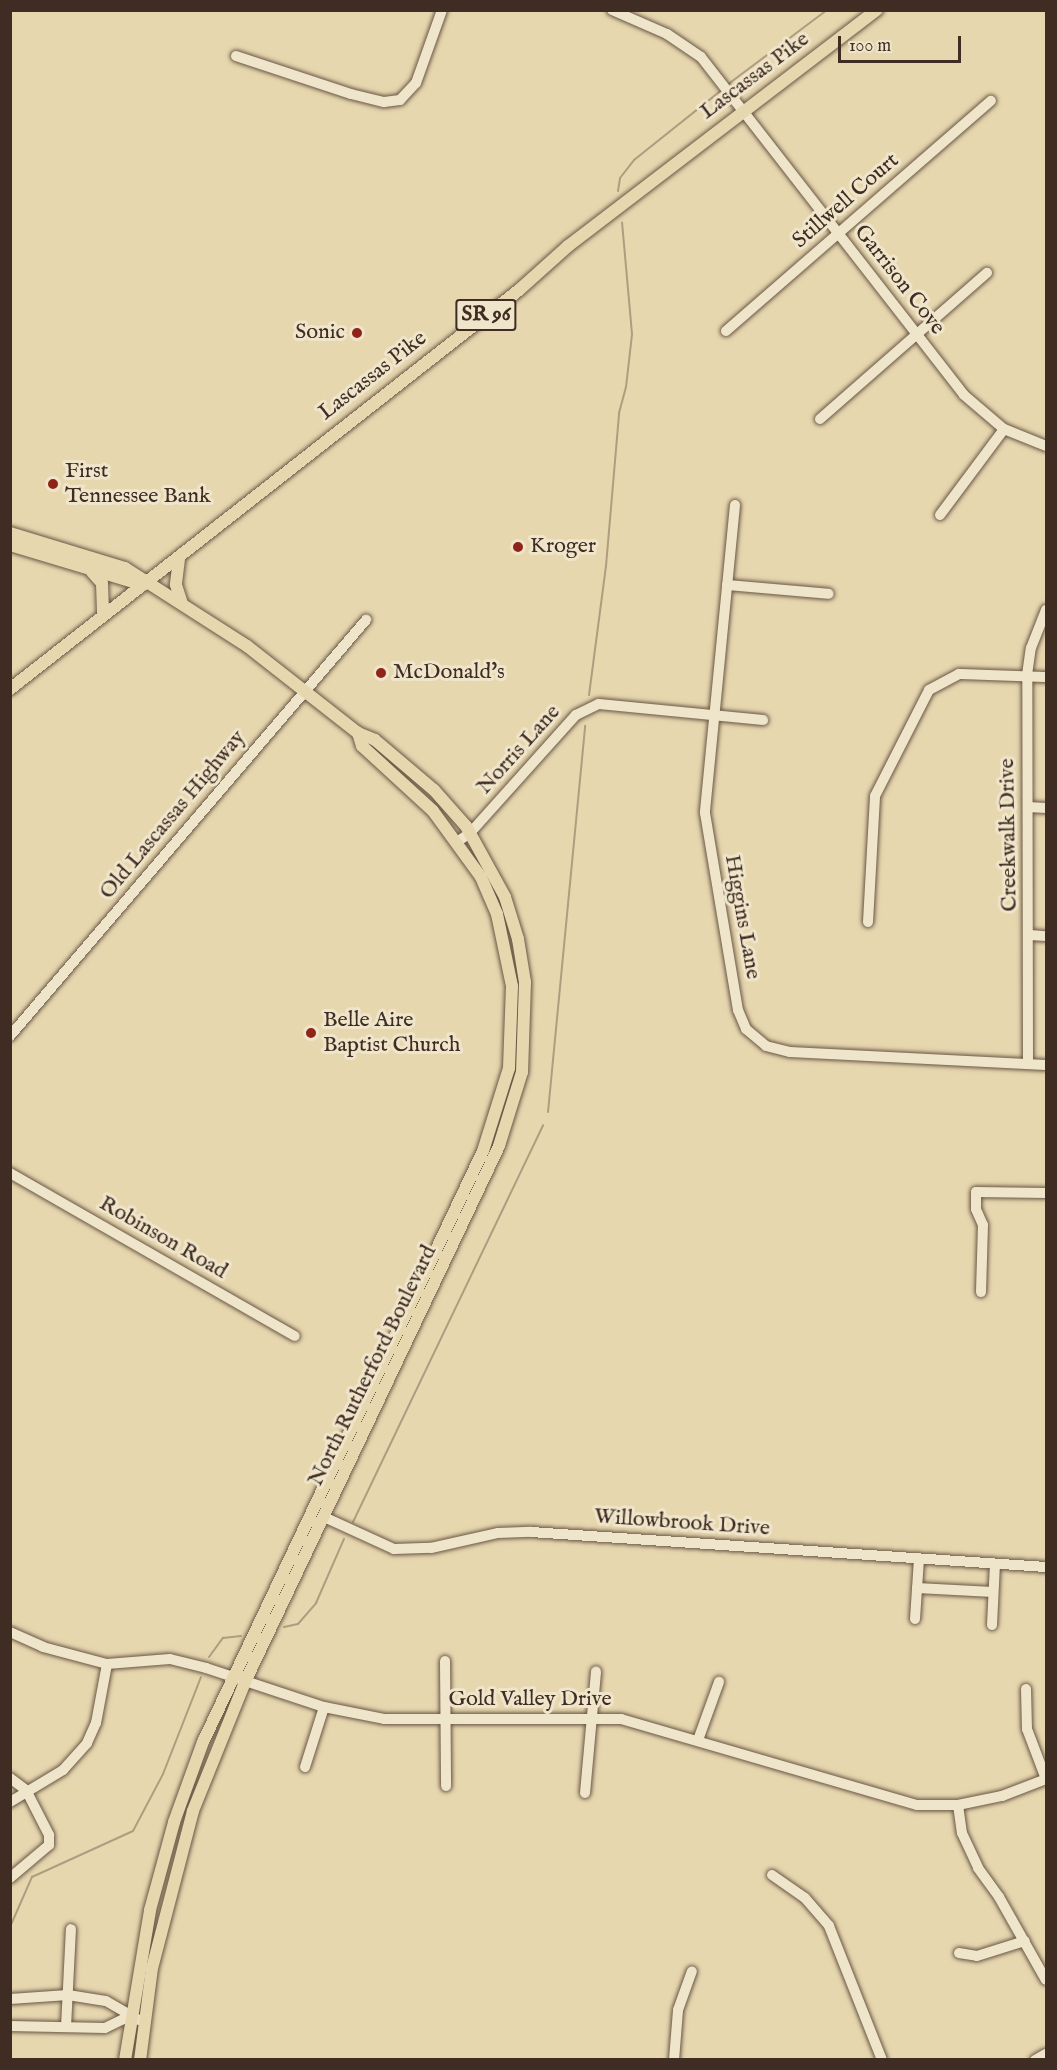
<!DOCTYPE html>
<html>
<head>
<meta charset="utf-8">
<style>
  body { margin:0 }
  #map { position:relative; width:1057px; height:2070px; overflow:hidden; background:#e7d7af; font-family:"IM FELL English",serif }
  div>[style] { position:absolute }
  .stream>* { height:2px; margin:-1px; padding:0 1px; transform-origin:1px; border-radius:1px; background:#ae9d7f }
  .roads { filter:drop-shadow(0 0 2px #695745) drop-shadow(0 0 2px #695745) }
  .minor>* { height:10px; margin:-5px; padding:0 5px; transform-origin:5px; border-radius:5px; background:#efe5cb }
  .major>* { height:12px; margin:-6px; padding:0 6px; transform-origin:6px; border-radius:6px; background:#e7d7af }
  .dots>* { width:16px; height:16px; translate:-50% -50%; box-sizing:border-box; border:3px solid #efe5cb; border-radius:50% }
  span { translate:-50% -50%; white-space:nowrap; text-align:center; line-height:1.15; -webkit-text-stroke:6px #efe5cb; paint-order:stroke }
  .shield-label span { padding:2px 4px; background:#efe5cb; border:2px solid; border-radius:4px; -webkit-text-stroke-width:0 }
  .shield-label { font-size:21px; color:#3f2c22; font-weight:700 }
  .street-label { font-size:22px; color:#3f2c22 }
  .poi-label { font-size:22px; color:#3f2c22 }
  .right { translate:-100% -50%; text-align:right }
  .left { translate:0 -50%; text-align:left }
  .frame { position:absolute; inset:0; border:12px solid #3f2c22; pointer-events:none }
  .scale { position:absolute; left:838px; top:36px; width:123px; height:27px; box-sizing:border-box; border:3px solid #3f2c22; border-top:0; padding-left:8px; font-size:18px; line-height:21px; white-space:nowrap; color:#3f2c22; -webkit-text-stroke:4px #efe5cb; paint-order:stroke }
</style>
</head>
<body>
<div id="map">
  <div class="stream">
    <i style="left:727px;top:85px;width:125px;rotate:-36.9deg"></i>
    <i style="left:618px;top:191px;width:13px;rotate:-81deg"></i>
    <i style="left:620px;top:178px;width:23px;rotate:-52deg"></i>
    <i style="left:634px;top:160px;width:114px;rotate:-38.6deg"></i>
    <i style="left:589px;top:695px;width:130px;rotate:-82.5deg"></i>
    <i style="left:606px;top:566px;width:154px;rotate:-85.1deg"></i>
    <i style="left:619px;top:413px;width:27px;rotate:-75deg"></i>
    <i style="left:626px;top:387px;width:53px;rotate:-83.5deg"></i>
    <i style="left:632px;top:334px;width:112px;rotate:-95.1deg"></i>
    <i style="left:548px;top:1112px;width:388px;rotate:-84.5deg"></i>
    <i style="left:353px;top:1522px;width:440px;rotate:-64.4deg"></i>
    <i style="left:284px;top:1627px;width:14px;rotate:-12deg"></i>
    <i style="left:298px;top:1624px;width:28px;rotate:-49deg"></i>
    <i style="left:316px;top:1603px;width:70px;rotate:-66.4deg"></i>
    <i style="left:209px;top:1657px;width:24px;rotate:-54deg"></i>
    <i style="left:223px;top:1638px;width:18px;rotate:-6deg"></i>
    <i style="left:10px;top:1927px;width:55px;rotate:-66.3deg"></i>
    <i style="left:32px;top:1877px;width:111px;rotate:-24.5deg"></i>
    <i style="left:133px;top:1831px;width:64px;rotate:-62.2deg"></i>
    <i style="left:163px;top:1774px;width:104px;rotate:-68.6deg"></i>
  </div>
  <div class="roads">
    <div class="minor">
      <i style="left:612px;top:10px;width:60px;rotate:23.6deg"></i>
      <i style="left:667px;top:34px;width:41px;rotate:34.1deg"></i>
      <i style="left:701px;top:57px;width:428px;rotate:52.1deg"></i>
      <i style="left:964px;top:395px;width:52px;rotate:40.4deg"></i>
      <i style="left:1004px;top:429px;width:45px;rotate:22deg"></i>
      <i style="left:236px;top:56px;width:121px;rotate:18.3deg"></i>
      <i style="left:351px;top:94px;width:34px;rotate:14deg"></i>
      <i style="left:384px;top:102px;width:16px;rotate:-7deg"></i>
      <i style="left:400px;top:100px;width:23px;rotate:-47deg"></i>
      <i style="left:416px;top:83px;width:77px;rotate:-70.4deg"></i>
      <i style="left:726px;top:331px;width:351px;rotate:-41deg"></i>
      <i style="left:820px;top:419px;width:222px;rotate:-41.2deg"></i>
      <i style="left:735px;top:505px;width:309px;rotate:95.6deg"></i>
      <i style="left:705px;top:813px;width:200px;rotate:80.5deg"></i>
      <i style="left:738px;top:1010px;width:21px;rotate:67deg"></i>
      <i style="left:746px;top:1029px;width:26px;rotate:40deg"></i>
      <i style="left:766px;top:1046px;width:25px;rotate:14deg"></i>
      <i style="left:790px;top:1052px;width:256px;rotate:2.9deg"></i>
      <i style="left:940px;top:515px;width:107px;rotate:-53.3deg"></i>
      <i style="left:727px;top:585px;width:102px;rotate:5deg"></i>
      <i style="left:1028px;top:807px;width:18px;rotate:3deg"></i>
      <i style="left:457px;top:842px;width:16px;rotate:-35deg"></i>
      <i style="left:470px;top:833px;width:159px;rotate:-48.1deg"></i>
      <i style="left:576px;top:715px;width:25px;rotate:-26deg"></i>
      <i style="left:599px;top:704px;width:165px;rotate:5.6deg"></i>
      <i style="left:868px;top:922px;width:126px;rotate:-86.8deg"></i>
      <i style="left:875px;top:796px;width:119px;rotate:-63deg"></i>
      <i style="left:929px;top:690px;width:34px;rotate:-28deg"></i>
      <i style="left:959px;top:674px;width:87px;rotate:2deg"></i>
      <i style="left:1030px;top:935px;width:16px;rotate:4deg"></i>
      <i style="left:10px;top:1036px;width:548px;rotate:-49.44deg"></i>
      <i style="left:1028px;top:1064px;width:389px;rotate:-90.1deg"></i>
      <i style="left:1027px;top:675px;width:27px;rotate:-82deg"></i>
      <i style="left:1031px;top:648px;width:41px;rotate:-68.5deg"></i>
      <i style="left:10px;top:1173px;width:328px;rotate:29.8deg"></i>
      <i style="left:981px;top:1292px;width:67px;rotate:-88.3deg"></i>
      <i style="left:983px;top:1225px;width:17px;rotate:-114deg"></i>
      <i style="left:976px;top:1209px;width:17px;rotate:-90deg"></i>
      <i style="left:976px;top:1192px;width:70px;rotate:0.8deg"></i>
      <i style="left:324px;top:1517px;width:77px;rotate:24.6deg"></i>
      <i style="left:394px;top:1549px;width:37px;rotate:-2deg"></i>
      <i style="left:431px;top:1548px;width:69px;rotate:-12.6deg"></i>
      <i style="left:498px;top:1533px;width:33px;rotate:-2deg"></i>
      <i style="left:531px;top:1532px;width:516px;rotate:3.89deg"></i>
      <i style="left:917px;top:1588px;width:76px;rotate:3deg"></i>
      <i style="left:915px;top:1619px;width:60px;rotate:-86.2deg"></i>
      <i style="left:992px;top:1625px;width:61px;rotate:-87.2deg"></i>
      <i style="left:10px;top:1632px;width:36px;rotate:24deg"></i>
      <i style="left:43px;top:1647px;width:66px;rotate:14.9deg"></i>
      <i style="left:107px;top:1664px;width:63px;rotate:-4.5deg"></i>
      <i style="left:170px;top:1659px;width:37px;rotate:14deg"></i>
      <i style="left:206px;top:1668px;width:124px;rotate:18.3deg"></i>
      <i style="left:324px;top:1707px;width:61px;rotate:11.3deg"></i>
      <i style="left:384px;top:1719px;width:237px"></i>
      <i style="left:621px;top:1719px;width:308px;rotate:16.2deg"></i>
      <i style="left:917px;top:1805px;width:41px"></i>
      <i style="left:958px;top:1805px;width:45px;rotate:-11.6deg"></i>
      <i style="left:1002px;top:1796px;width:47px;rotate:-21.1deg"></i>
      <i style="left:445px;top:1661px;width:125px;rotate:89.5deg"></i>
      <i style="left:1026px;top:1689px;width:40px;rotate:88.6deg"></i>
      <i style="left:1027px;top:1729px;width:53px;rotate:69.2deg"></i>
      <i style="left:698px;top:1740px;width:62px;rotate:-70.1deg"></i>
      <i style="left:305px;top:1767px;width:63px;rotate:-72.4deg"></i>
      <i style="left:10px;top:1778px;width:20px;rotate:37deg"></i>
      <i style="left:26px;top:1790px;width:51px;rotate:62.9deg"></i>
      <i style="left:49px;top:1835px;width:10px;rotate:90deg"></i>
      <i style="left:49px;top:1845px;width:51px;rotate:139.8deg"></i>
      <i style="left:585px;top:1793px;width:122px;rotate:-84.8deg"></i>
      <i style="left:10px;top:1802px;width:62px;rotate:-31.1deg"></i>
      <i style="left:63px;top:1770px;width:36px;rotate:-48deg"></i>
      <i style="left:87px;top:1743px;width:22px;rotate:-66deg"></i>
      <i style="left:96px;top:1723px;width:60px;rotate:-79.4deg"></i>
      <i style="left:958px;top:1805px;width:28px;rotate:82deg"></i>
      <i style="left:962px;top:1833px;width:38px;rotate:65deg"></i>
      <i style="left:978px;top:1868px;width:36px;rotate:54deg"></i>
      <i style="left:999px;top:1897px;width:95px;rotate:60.5deg"></i>
      <i style="left:772px;top:1875px;width:40px;rotate:34.9deg"></i>
      <i style="left:805px;top:1898px;width:37px;rotate:49deg"></i>
      <i style="left:829px;top:1926px;width:144px;rotate:68.4deg"></i>
      <i style="left:959px;top:1953px;width:18px;rotate:9deg"></i>
      <i style="left:977px;top:1956px;width:50px;rotate:-17.4deg"></i>
      <i style="left:10px;top:1999px;width:58px;rotate:-3.9deg"></i>
      <i style="left:68px;top:1995px;width:38px;rotate:9deg"></i>
      <i style="left:106px;top:2001px;width:38px;rotate:30deg"></i>
      <i style="left:10px;top:2026px;width:95px;rotate:1.2deg"></i>
      <i style="left:105px;top:2028px;width:28px;rotate:-26deg"></i>
      <i style="left:66px;top:2027px;width:98px;rotate:-87.1deg"></i>
      <i style="left:674px;top:2060px;width:50px;rotate:-85.4deg"></i>
      <i style="left:678px;top:2010px;width:41px;rotate:-70.3deg"></i>
      <i style="left:1035px;top:2060px;width:13px;rotate:-29deg"></i>
    </div>
    <div class="major">
      <i style="left:10px;top:533px;width:120px;rotate:16.9deg"></i>
      <i style="left:125px;top:568px;width:145px;rotate:32.6deg"></i>
      <i style="left:247px;top:646px;width:141px;rotate:38.1deg"></i>
      <i style="left:358px;top:733px;width:18px;rotate:22deg"></i>
      <i style="left:375px;top:740px;width:77px;rotate:40.3deg"></i>
      <i style="left:434px;top:790px;width:48px;rotate:48.4deg"></i>
      <i style="left:466px;top:826px;width:81px;rotate:61.2deg"></i>
      <i style="left:505px;top:897px;width:44px;rotate:72.8deg"></i>
      <i style="left:518px;top:939px;width:44px;rotate:80.8deg"></i>
      <i style="left:525px;top:982px;width:90px;rotate:91.9deg"></i>
      <i style="left:522px;top:1072px;width:77px;rotate:107.3deg"></i>
      <i style="left:499px;top:1146px;width:593px;rotate:115.36deg"></i>
      <i style="left:245px;top:1682px;width:139px;rotate:112deg"></i>
      <i style="left:193px;top:1811px;width:162px;rotate:104.6deg"></i>
      <i style="left:152px;top:1968px;width:93px;rotate:97.4deg"></i>
      <i style="left:10px;top:545px;width:139px;rotate:16.7deg"></i>
      <i style="left:179px;top:559px;width:26px;rotate:97deg"></i>
      <i style="left:176px;top:585px;width:20px;rotate:72deg"></i>
      <i style="left:92px;top:572px;width:15px;rotate:48deg"></i>
      <i style="left:102px;top:583px;width:30px;rotate:88deg"></i>
      <i style="left:10px;top:689px;width:647px;rotate:-38.09deg"></i>
      <i style="left:519px;top:290px;width:66px;rotate:-41.9deg"></i>
      <i style="left:568px;top:246px;width:389px;rotate:-37.4deg"></i>
      <i style="left:125px;top:2060px;width:152px;rotate:-80.5deg"></i>
      <i style="left:150px;top:1910px;width:91px;rotate:-74.7deg"></i>
      <i style="left:174px;top:1822px;width:85px;rotate:-70.1deg"></i>
      <i style="left:203px;top:1742px;width:654px;rotate:-64.65deg"></i>
      <i style="left:483px;top:1151px;width:87px;rotate:-72.6deg"></i>
      <i style="left:509px;top:1068px;width:82px;rotate:-87.9deg"></i>
      <i style="left:512px;top:986px;width:74px;rotate:-101.8deg"></i>
      <i style="left:497px;top:914px;width:40px;rotate:-113.4deg"></i>
      <i style="left:481px;top:877px;width:82px;rotate:-126deg"></i>
      <i style="left:433px;top:811px;width:96px;rotate:-137.5deg"></i>
      <i style="left:362px;top:746px;width:14px;rotate:-107deg"></i>
    </div>
  </div>
  <div class="dots">
    <i style="left:357px;top:333px;background:#8f2418"></i>
    <i style="left:53px;top:484px;background:#8f2418"></i>
    <i style="left:518px;top:547px;background:#8f2418"></i>
    <i style="left:381px;top:673px;background:#8f2418"></i>
    <i style="left:311px;top:1033px;background:#8f2418"></i>
  </div>
  <div class="shield-label">
    <span style="left:486px;top:315px">SR 96</span>
  </div>
  <div class="street-label">
    <span style="left:755px;top:76px;rotate:-37deg">Lascassas Pike</span>
    <span style="left:846px;top:201px;rotate:-41deg">Stillwell Court</span>
    <span style="left:899px;top:280px;rotate:52deg">Garrison Cove</span>
    <span style="left:373px;top:376px;rotate:-38deg">Lascassas Pike</span>
    <span style="left:519px;top:750px;rotate:-48deg">Norris Lane</span>
    <span style="left:173px;top:815px;rotate:-50deg">Old Lascassas Highway</span>
    <span style="left:1009px;top:835px;rotate:-91deg">Creekwalk Drive</span>
    <span style="left:742px;top:917px;rotate:80deg">Higgins Lane</span>
    <span style="left:163px;top:1238px;rotate:30deg">Robinson Road</span>
    <span style="left:373px;top:1366px;rotate:-64deg">North Rutherford Boulevard</span>
    <span style="left:682px;top:1523px;rotate:4deg">Willowbrook Drive</span>
    <span style="left:530px;top:1700px">Gold Valley Drive</span>
  </div>
  <div class="poi-label">
    <span class="right" style="left:345px;top:333px">Sonic</span>
    <span class="left" style="left:65px;top:484px">First<br>Tennessee Bank</span>
    <span class="left" style="left:530px;top:547px">Kroger</span>
    <span class="left" style="left:393px;top:673px">McDonald's</span>
    <span class="left" style="left:323px;top:1033px">Belle Aire<br>Baptist Church</span>
  </div>
  <div class="frame"></div>
  <div class="scale">100 m</div>
</div>
</body>
</html>
